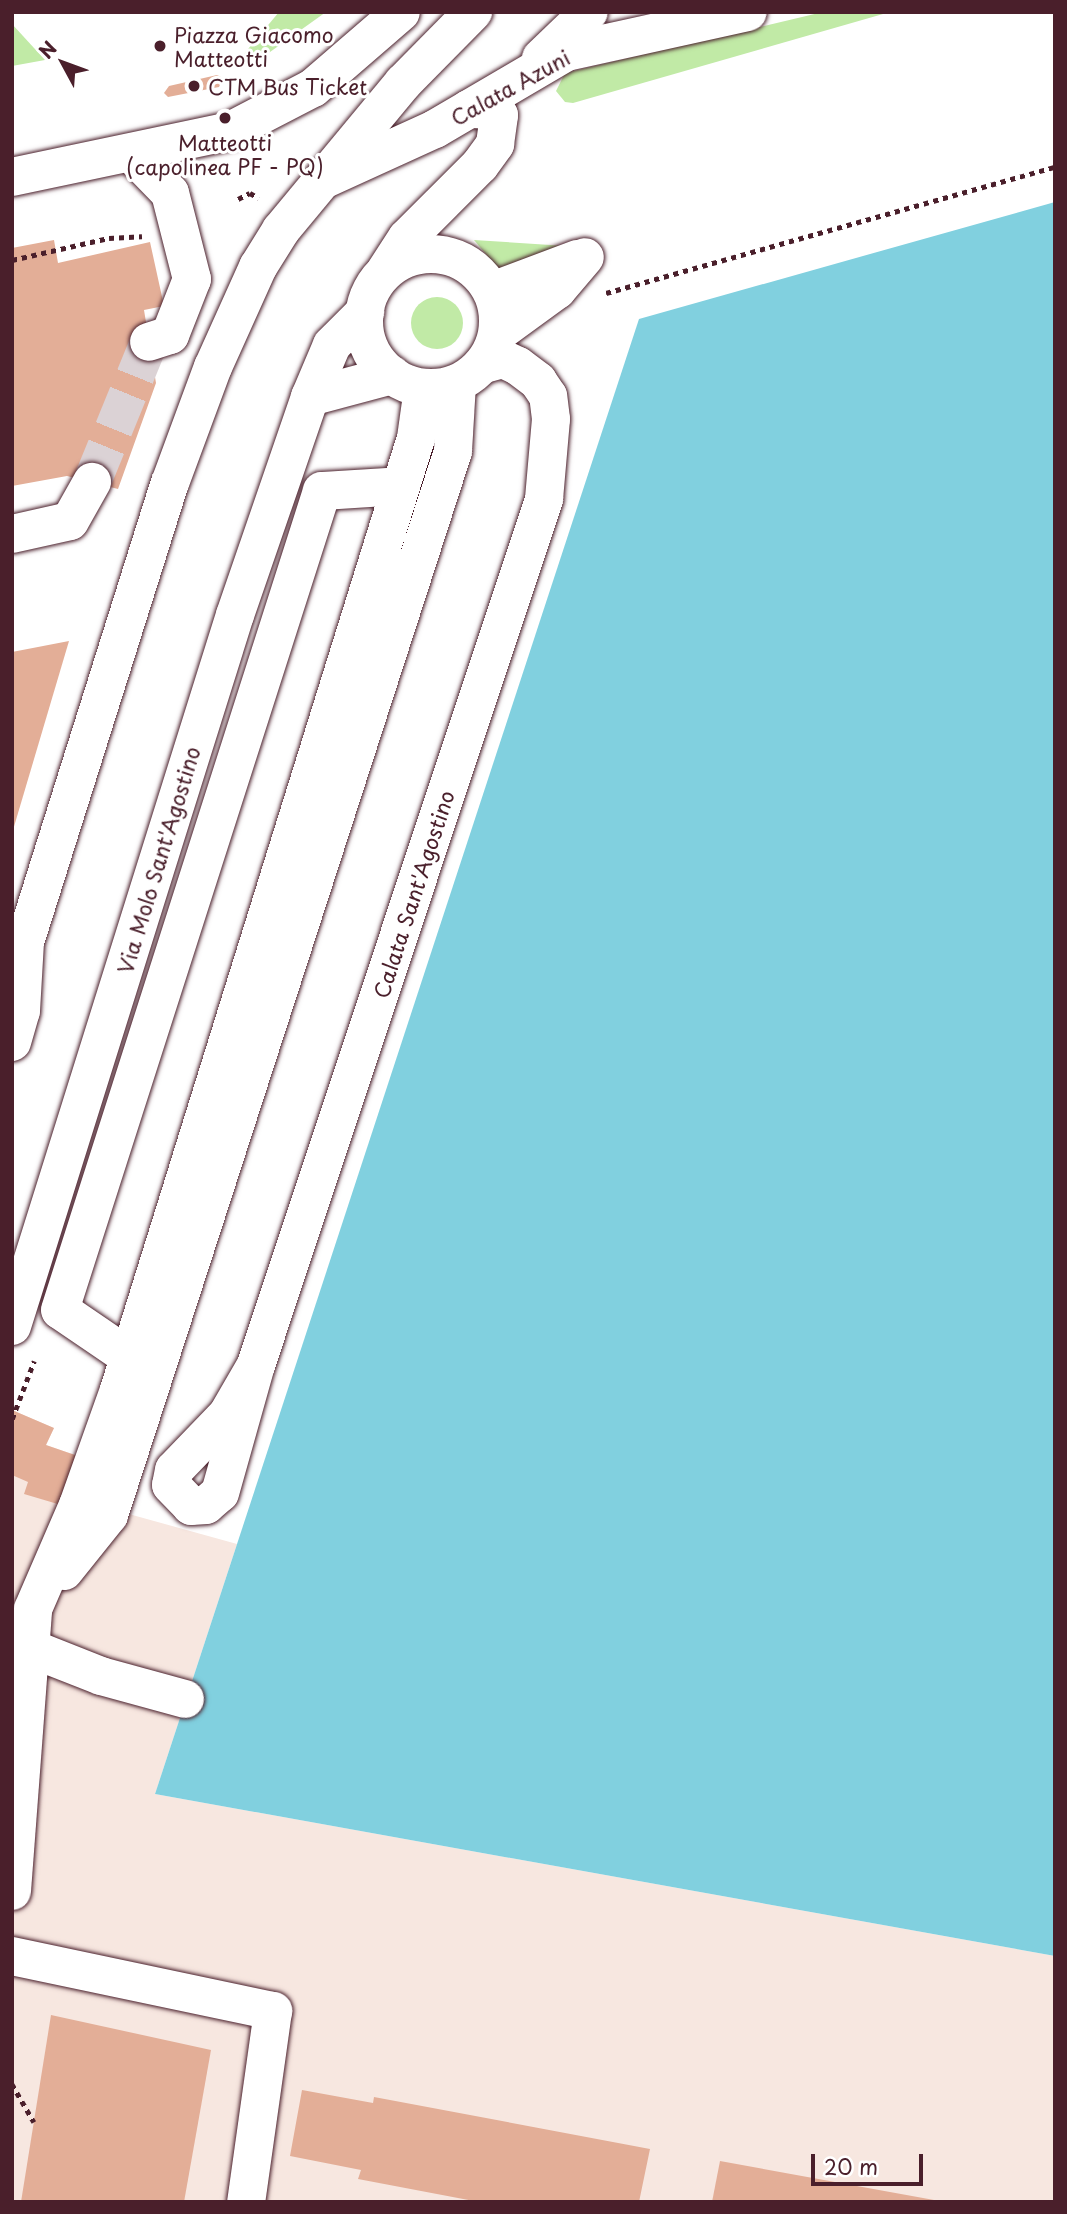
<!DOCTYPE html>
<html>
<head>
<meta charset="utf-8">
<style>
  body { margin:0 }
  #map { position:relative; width:1067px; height:2214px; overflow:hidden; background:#fff; font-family:"Playpen Sans",sans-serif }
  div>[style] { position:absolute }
  .built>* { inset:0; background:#f7e7e0 }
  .green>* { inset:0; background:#c1eaa6 }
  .round { border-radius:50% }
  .water>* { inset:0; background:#81d0df }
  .building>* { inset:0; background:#e3ae97 }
  .minor-tunnel>* { height:38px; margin-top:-19px; transform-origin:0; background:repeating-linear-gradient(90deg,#dbd2d5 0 38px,transparent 0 57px) }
  .path>* { height:4.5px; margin-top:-2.25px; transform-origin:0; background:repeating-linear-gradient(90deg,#4a1f2b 0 5px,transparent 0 10px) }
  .roads { filter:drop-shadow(0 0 2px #4a1f2b) drop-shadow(0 0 2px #4a1f2b) }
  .minor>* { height:38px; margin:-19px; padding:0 19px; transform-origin:19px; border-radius:19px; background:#fff }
  .minor>.ring { margin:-19px; padding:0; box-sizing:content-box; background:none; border:38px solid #fff; border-radius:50% }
  .major>* { height:38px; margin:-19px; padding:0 19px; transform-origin:19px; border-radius:19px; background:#fff }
  .dots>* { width:19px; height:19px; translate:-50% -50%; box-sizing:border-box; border:4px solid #fff; border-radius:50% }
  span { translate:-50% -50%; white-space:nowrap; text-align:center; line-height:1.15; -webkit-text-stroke:6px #fff; paint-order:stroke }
  .poi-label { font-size:21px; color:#4a1f2b }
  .left { translate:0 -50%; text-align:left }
  .street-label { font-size:21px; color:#4a1f2b }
  .frame { position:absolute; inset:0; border:14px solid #4a1f2b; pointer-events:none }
  .north { position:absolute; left:28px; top:28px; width:70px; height:70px; -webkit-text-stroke:5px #fff; paint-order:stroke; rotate:311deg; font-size:19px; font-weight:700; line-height:28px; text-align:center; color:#4a1f2b }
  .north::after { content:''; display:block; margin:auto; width:24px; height:32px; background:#4a1f2b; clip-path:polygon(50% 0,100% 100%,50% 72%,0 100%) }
  .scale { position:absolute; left:811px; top:2154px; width:112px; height:32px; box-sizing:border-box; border:4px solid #4a1f2b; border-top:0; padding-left:9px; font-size:21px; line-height:24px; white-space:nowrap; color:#4a1f2b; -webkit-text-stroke:5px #fff; paint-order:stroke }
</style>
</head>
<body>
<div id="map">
  <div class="built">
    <i style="clip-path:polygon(12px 1410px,54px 1428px,46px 1445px,130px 1474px,118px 1511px,237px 1544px,155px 1794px,1055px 1956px,1055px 2202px,12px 2202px)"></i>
  </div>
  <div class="green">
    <i style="clip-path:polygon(279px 12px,326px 12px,263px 57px,239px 60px)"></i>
    <i style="clip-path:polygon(823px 12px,890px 12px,573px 103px,565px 102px,556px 91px,565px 73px)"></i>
    <i style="clip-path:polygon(12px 24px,45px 60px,12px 66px)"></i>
    <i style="clip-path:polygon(474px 240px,566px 246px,510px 283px)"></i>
    <i class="round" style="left:411px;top:297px;width:52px;height:52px"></i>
  </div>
  <div class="water">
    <i style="clip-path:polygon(1055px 202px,1055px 1956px,155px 1794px,639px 319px)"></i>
  </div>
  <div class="building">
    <i style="clip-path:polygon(217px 75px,223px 78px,219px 87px,168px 97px,164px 93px,169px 86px)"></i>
    <i style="clip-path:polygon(54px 240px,58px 263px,150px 242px,164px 306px,144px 310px,156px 383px,118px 489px,67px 476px,12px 486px,12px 248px)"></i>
    <i style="clip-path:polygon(69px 641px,13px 830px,12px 830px,12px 652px)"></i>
    <i style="clip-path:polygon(12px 1410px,54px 1428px,46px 1445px,130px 1474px,115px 1521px,24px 1494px,28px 1482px,12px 1475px)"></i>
    <i style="clip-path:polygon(51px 2015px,211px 2050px,184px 2202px,21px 2202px)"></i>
    <i style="clip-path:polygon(302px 2090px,373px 2103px,374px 2097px,650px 2149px,639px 2202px,479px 2202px,358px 2179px,361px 2170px,290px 2156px)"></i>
    <i style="clip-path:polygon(720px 2161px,934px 2200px,934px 2202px,712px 2202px)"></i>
  </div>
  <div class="minor-tunnel">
    <i style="left:92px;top:482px;width:151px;rotate:-67.8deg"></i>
  </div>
  <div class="path">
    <i style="left:238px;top:199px;width:13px;rotate:-27deg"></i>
    <i style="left:250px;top:193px;width:10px;rotate:29deg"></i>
    <i style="left:12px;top:260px;width:99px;rotate:-12.8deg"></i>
    <i style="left:109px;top:238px;width:33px;rotate:-3deg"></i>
    <i style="left:606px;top:293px;width:466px;rotate:-15.7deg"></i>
    <i style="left:12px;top:1419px;width:62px;rotate:-69.2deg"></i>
    <i style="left:12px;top:2084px;width:44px;rotate:59.9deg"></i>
  </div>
  <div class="roads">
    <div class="minor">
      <i style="left:541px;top:58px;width:66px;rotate:-43.8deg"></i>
      <i style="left:132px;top:154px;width:54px;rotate:45.7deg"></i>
      <i style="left:170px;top:193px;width:89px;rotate:75.7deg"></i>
      <i style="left:192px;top:279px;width:60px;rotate:111.4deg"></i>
      <i style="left:170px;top:335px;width:22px;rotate:162deg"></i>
      <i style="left:12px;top:177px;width:223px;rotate:-11.9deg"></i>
      <i style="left:230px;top:131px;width:93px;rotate:-27.4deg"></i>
      <i style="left:313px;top:88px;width:116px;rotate:-40.8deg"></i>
      <i style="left:323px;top:180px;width:123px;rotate:-24.5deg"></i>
      <i style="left:435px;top:129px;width:152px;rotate:-30.4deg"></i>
      <i style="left:566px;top:52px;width:186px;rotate:-12.4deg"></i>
      <i class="ring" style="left:364px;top:254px;width:96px;height:96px"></i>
      <i style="left:386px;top:270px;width:38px;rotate:-57deg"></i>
      <i style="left:407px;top:238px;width:103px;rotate:-45deg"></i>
      <i style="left:480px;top:165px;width:26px;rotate:-54deg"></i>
      <i style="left:495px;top:144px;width:29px;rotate:-82deg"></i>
      <i style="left:499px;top:115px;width:10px;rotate:-151deg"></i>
      <i style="left:490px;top:110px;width:21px;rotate:-177deg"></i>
      <i style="left:492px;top:291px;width:91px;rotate:-20.6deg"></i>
      <i style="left:498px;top:333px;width:73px;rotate:-36.1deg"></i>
      <i style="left:557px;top:290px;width:43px;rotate:-49.7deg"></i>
      <i style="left:310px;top:397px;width:85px;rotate:-15deg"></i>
      <i style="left:12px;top:534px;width:59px;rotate:-12.6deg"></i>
      <i style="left:70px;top:521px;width:45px;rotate:-60.6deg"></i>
      <i style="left:12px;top:1326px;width:745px;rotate:-72.59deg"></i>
      <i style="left:235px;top:615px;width:231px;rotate:-71deg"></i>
      <i style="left:310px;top:397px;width:56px;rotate:-67.1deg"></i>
      <i style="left:332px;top:345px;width:47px;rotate:-45deg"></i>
      <i style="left:129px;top:1357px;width:83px;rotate:-145.7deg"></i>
      <i style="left:60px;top:1310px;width:860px;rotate:-72.26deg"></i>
      <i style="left:322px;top:491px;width:79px;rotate:-3.6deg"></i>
      <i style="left:256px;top:1365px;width:58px;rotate:120.1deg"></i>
      <i style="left:227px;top:1415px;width:76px;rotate:133.9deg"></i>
      <i style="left:174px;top:1470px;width:15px;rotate:101deg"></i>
      <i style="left:171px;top:1485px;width:29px;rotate:46deg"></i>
      <i style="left:191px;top:1506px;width:15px;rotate:-4deg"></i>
      <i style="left:206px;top:1505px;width:18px;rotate:-41deg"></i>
      <i style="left:220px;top:1493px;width:133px;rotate:-74.3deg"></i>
      <i style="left:256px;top:1365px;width:913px;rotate:-71.6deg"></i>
      <i style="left:544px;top:499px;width:80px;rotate:-85deg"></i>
      <i style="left:551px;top:419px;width:23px;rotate:-97deg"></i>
      <i style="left:548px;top:396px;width:18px;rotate:-124deg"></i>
      <i style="left:538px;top:381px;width:25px;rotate:-143deg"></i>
      <i style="left:518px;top:366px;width:17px;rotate:-155deg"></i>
      <i style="left:503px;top:359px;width:20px;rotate:165deg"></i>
      <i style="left:64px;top:1571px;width:72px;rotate:-51.2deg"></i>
      <i style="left:109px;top:1515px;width:1118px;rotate:-72.08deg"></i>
      <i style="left:453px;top:451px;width:67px;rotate:-86.6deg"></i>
      <i style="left:30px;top:1648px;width:76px;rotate:21.5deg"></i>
      <i style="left:101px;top:1676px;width:87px;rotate:15.3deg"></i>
      <i style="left:12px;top:1891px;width:283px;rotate:-85.7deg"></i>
      <i style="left:33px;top:1609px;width:113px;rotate:-66.6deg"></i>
      <i style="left:78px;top:1505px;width:122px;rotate:-70.4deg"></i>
      <i style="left:119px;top:1390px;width:997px;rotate:-72.67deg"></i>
      <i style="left:416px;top:438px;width:50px;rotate:-82deg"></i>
      <i style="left:12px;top:1956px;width:267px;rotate:11.9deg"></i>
      <i style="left:273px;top:2011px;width:193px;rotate:98deg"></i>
    </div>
    <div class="major">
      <i style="left:12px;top:1042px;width:32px;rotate:-74deg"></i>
      <i style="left:21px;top:1011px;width:69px;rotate:-86.7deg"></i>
      <i style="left:25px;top:942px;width:481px;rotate:-72.5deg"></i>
      <i style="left:170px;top:483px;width:124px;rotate:-69.7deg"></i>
      <i style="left:213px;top:367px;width:110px;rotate:-65.8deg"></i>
      <i style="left:258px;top:267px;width:44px;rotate:-58.1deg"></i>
      <i style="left:281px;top:230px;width:191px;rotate:-50.3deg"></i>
      <i style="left:403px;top:83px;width:100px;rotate:-45.4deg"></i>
    </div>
  </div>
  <div class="dots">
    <i style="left:160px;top:46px;background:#4a1f2b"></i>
    <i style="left:194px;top:86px;background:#4a1f2b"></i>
    <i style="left:225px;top:118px;background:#4a1f2b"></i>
  </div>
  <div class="poi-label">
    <span class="left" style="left:174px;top:46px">Piazza Giacomo<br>Matteotti</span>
    <span class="left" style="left:208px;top:86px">CTM Bus Ticket</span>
    <span style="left:225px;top:154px">Matteotti<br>(capolinea PF - PQ)</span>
  </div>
  <div class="street-label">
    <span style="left:510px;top:87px;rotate:-29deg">Calata Azuni</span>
    <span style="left:158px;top:860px;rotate:-73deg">Via Molo Sant'Agostino</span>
    <span style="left:413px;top:894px;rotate:-72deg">Calata Sant'Agostino</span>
  </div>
  <div class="frame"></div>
  <div class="north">N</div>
  <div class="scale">20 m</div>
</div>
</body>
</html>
